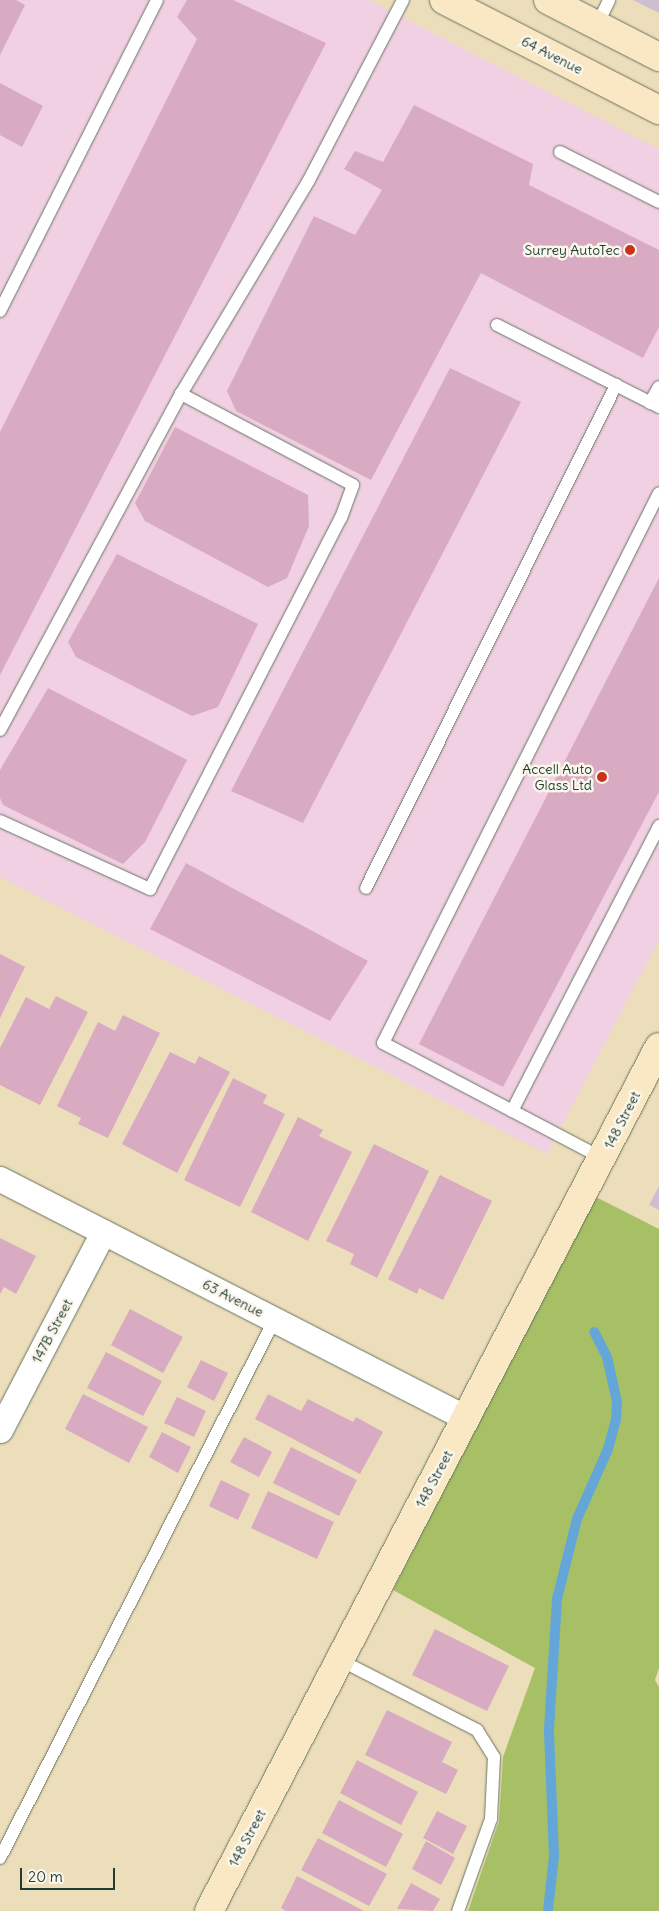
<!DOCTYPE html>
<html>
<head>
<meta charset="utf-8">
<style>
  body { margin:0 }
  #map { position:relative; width:659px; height:1911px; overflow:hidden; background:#eddebb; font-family:Delius,sans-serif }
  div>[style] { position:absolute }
  .built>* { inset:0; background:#f1d0e3 }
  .industrial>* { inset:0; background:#cebed1 }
  .green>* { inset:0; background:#a7c065 }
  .stream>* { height:10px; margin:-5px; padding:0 5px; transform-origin:5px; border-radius:5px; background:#65a6d9 }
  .building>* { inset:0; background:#d8abc2 }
  .roads { filter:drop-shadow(0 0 1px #677563) drop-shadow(0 0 1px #677563) }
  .service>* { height:12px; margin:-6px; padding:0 6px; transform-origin:6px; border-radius:6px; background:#fff }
  .minor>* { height:25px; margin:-12.5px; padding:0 12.5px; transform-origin:12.5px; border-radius:12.5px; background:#fff }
  .secondary>* { height:28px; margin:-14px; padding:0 14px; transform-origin:14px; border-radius:14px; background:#fae7c3 }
  .dots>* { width:14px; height:14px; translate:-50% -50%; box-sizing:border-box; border:2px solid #fbf7ec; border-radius:50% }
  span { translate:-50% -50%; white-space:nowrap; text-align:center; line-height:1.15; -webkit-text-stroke:5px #fbf7ec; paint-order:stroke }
  .street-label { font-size:14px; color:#1f3d34 }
  .poi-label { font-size:14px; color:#1f3d34 }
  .right { translate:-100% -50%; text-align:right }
  .scale { position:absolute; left:20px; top:1868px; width:95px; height:22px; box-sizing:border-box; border:2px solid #1f3d34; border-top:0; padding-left:6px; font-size:15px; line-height:18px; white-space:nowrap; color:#1f3d34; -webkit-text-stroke:4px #fbf7ec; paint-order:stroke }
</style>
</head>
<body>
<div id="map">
  <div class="built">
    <i style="clip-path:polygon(0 0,369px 0,659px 149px,659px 940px,547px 1154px,0 877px)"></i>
  </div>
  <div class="industrial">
    <i style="clip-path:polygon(633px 0,659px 0,659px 13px)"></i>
    <i style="clip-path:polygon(659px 1186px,659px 1210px,649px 1205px)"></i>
  </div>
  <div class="green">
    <i style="clip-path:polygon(594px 1196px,659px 1229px,659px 1668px,655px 1680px,659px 1687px,659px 1911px,468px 1911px,499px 1821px,503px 1757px,535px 1668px,393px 1590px)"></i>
  </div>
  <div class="stream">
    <i style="left:548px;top:1911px;width:55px;rotate:-83.8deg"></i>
    <i style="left:554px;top:1856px;width:126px;rotate:-92.3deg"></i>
    <i style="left:549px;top:1730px;width:131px;rotate:-86.5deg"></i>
    <i style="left:557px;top:1599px;width:82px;rotate:-76deg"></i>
    <i style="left:577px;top:1519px;width:77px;rotate:-66.1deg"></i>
    <i style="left:608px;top:1449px;width:30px;rotate:-75deg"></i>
    <i style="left:616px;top:1420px;width:18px;rotate:-87deg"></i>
    <i style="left:617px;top:1402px;width:46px;rotate:-102.5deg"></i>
    <i style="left:607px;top:1357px;width:28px;rotate:-117deg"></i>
  </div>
  <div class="building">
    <i style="clip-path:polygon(0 0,16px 0,25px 5px,0 55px)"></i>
    <i style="clip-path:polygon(187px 0,233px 0,326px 43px,0 675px,0 432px,197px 39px,177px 17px)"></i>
    <i style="clip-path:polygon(0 83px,43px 106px,22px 147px,0 135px)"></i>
    <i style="clip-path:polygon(414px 105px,533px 164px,529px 185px,659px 250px,659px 327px,643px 358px,481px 273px,371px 480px,236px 411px,227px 391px,314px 216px,355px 235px,382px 190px,344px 169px,355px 151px,383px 162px)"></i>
    <i style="clip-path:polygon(450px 368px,521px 402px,303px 823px,231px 791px)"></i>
    <i style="clip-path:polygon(175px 427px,308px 495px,309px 526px,287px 578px,268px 587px,145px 521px,135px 503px)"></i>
    <i style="clip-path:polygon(117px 554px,258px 624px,218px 707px,192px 716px,76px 657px,68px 642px)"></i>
    <i style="clip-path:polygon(659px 578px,659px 792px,503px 1087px,419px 1044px)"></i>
    <i style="clip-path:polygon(48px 688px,187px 760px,145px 842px,123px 864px,3px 805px,0 798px,0 770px)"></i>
    <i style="clip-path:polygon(186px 863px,368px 961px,330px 1021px,150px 929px)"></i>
    <i style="clip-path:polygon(0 954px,25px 967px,0 1018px)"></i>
    <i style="clip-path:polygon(56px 996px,88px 1012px,40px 1105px,0 1085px,0 1048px,26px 997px,49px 1009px)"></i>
    <i style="clip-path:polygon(123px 1015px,160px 1033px,108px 1138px,78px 1124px,81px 1118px,57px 1106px,98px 1022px,115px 1031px)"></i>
    <i style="clip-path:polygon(170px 1052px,195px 1064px,199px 1056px,230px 1072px,177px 1173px,122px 1144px)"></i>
    <i style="clip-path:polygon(233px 1078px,267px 1095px,263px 1103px,285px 1114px,240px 1207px,184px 1180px)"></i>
    <i style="clip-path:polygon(298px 1117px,323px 1130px,319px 1136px,352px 1152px,308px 1241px,251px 1212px)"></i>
    <i style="clip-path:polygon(374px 1144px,429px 1171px,377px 1278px,350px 1264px,354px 1254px,326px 1241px)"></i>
    <i style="clip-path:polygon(440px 1175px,492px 1201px,443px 1300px,419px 1288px,417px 1294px,388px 1279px)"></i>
    <i style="clip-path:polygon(0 1238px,36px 1256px,16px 1294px,4px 1287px,0 1294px)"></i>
    <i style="clip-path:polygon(130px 1309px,183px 1337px,163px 1373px,111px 1345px)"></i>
    <i style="clip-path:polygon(106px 1352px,162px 1381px,143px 1416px,87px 1388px)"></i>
    <i style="clip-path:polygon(201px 1360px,228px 1373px,214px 1401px,187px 1387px)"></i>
    <i style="clip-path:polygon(83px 1394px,148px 1427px,129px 1463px,65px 1429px)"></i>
    <i style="clip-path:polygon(268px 1394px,301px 1411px,308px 1399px,353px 1422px,356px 1417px,383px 1432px,360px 1474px,255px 1419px)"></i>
    <i style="clip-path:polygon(177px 1397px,206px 1411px,194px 1437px,164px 1423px)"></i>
    <i style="clip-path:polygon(162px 1432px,191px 1447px,178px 1473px,149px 1457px)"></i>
    <i style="clip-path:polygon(244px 1437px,272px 1452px,259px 1477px,230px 1462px)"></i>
    <i style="clip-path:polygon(291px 1447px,357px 1480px,339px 1516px,273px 1483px)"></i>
    <i style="clip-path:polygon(221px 1480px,250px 1494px,238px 1520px,209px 1506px)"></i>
    <i style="clip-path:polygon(268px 1491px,334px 1522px,317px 1559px,251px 1528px)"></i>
    <i style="clip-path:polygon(435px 1629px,509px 1666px,487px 1711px,412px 1675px)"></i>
    <i style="clip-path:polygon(387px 1710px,452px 1742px,442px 1762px,458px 1770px,446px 1794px,365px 1755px)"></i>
    <i style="clip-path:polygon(357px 1760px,418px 1792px,401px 1825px,340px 1793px)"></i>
    <i style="clip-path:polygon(339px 1800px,403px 1834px,386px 1867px,322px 1833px)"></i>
    <i style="clip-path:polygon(437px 1811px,467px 1826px,453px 1854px,423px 1838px)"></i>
    <i style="clip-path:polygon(318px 1838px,387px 1874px,369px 1906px,301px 1870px)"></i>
    <i style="clip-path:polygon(426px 1841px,455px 1858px,441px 1885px,412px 1869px)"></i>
    <i style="clip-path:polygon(297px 1876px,364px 1911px,286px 1911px,281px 1908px)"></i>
    <i style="clip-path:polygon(411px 1883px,440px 1899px,433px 1911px,397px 1909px)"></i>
  </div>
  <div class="roads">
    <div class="service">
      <i style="left:597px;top:25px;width:28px;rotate:-64deg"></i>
      <i style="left:560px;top:152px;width:111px;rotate:26.8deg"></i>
      <i style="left:0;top:311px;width:348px;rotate:-63.2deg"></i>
      <i style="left:497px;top:325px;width:182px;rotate:26.8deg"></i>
      <i style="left:650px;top:403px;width:18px;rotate:-61deg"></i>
      <i style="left:0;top:730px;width:382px;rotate:-61.7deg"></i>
      <i style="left:181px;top:394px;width:249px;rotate:-59.1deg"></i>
      <i style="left:309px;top:180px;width:203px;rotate:-62.4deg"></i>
      <i style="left:0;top:821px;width:165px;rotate:24.4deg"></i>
      <i style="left:150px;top:889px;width:417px;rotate:-62.8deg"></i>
      <i style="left:341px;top:518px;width:35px;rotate:-70deg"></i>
      <i style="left:353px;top:485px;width:195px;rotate:-152.1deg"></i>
      <i style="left:366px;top:888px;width:562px;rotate:-63.57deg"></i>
      <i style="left:512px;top:1111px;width:321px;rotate:-62.7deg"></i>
      <i style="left:602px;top:1158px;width:247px;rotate:-152.3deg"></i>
      <i style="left:383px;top:1043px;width:615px;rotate:-63.35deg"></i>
      <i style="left:340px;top:1660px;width:154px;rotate:27.1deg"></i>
      <i style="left:477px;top:1730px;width:32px;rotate:58deg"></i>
      <i style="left:494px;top:1757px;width:62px;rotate:92.8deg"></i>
      <i style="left:491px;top:1819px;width:98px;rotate:109.7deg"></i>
      <i style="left:0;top:1858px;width:605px;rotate:-62.97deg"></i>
    </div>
    <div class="minor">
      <i style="left:0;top:1179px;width:524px;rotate:27.15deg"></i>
      <i style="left:0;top:1430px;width:223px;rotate:-62.5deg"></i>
    </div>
    <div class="secondary">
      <i style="left:444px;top:0;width:242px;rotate:27.1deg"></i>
      <i style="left:548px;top:0;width:125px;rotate:27.2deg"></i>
      <i style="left:209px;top:1911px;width:974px;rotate:-62.49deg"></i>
    </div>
  </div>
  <div class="dots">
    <i style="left:630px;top:250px;background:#c8321e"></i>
    <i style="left:602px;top:777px;background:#c8321e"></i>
  </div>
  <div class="street-label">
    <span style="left:552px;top:55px;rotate:27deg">64 Avenue</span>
    <span style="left:622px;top:1120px;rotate:-63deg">148 Street</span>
    <span style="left:233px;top:1298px;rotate:27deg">63 Avenue</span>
    <span style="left:52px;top:1331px;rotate:-62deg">147B Street</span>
    <span style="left:434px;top:1479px;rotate:-62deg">148 Street</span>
    <span style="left:247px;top:1838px;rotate:-62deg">148 Street</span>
  </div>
  <div class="poi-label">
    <span class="right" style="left:620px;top:250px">Surrey AutoTec</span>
    <span class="right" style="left:592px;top:777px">Accell Auto<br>Glass Ltd</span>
  </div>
  <div class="scale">20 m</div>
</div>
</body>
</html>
